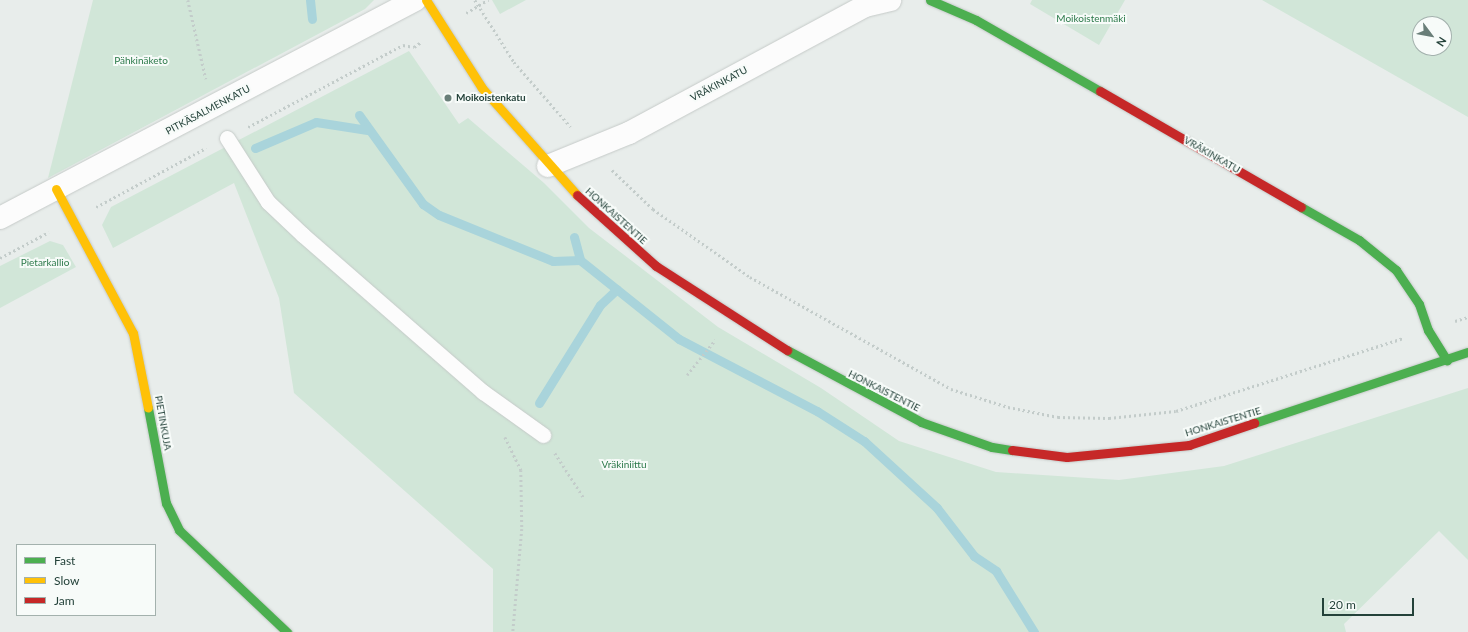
<!DOCTYPE html>
<html>
<head>
<meta charset="utf-8">
<style>
  body { margin:0 }
  #map { position:relative; width:1468px; height:632px; overflow:hidden; background:#e8edeb; font-family:Lato,sans-serif }
  div>[style] { position:absolute }
  .green>* { inset:0; background:#d1e6d8 }
  .stream>* { height:9px; margin:-4.5px; padding:0 4.5px; transform-origin:4.5px; border-radius:4.5px; background:#a9d4db }
  .path>* { height:2.5px; margin-top:-1.25px; transform-origin:0; background:repeating-linear-gradient(90deg,#c3ccca 0 2px,transparent 0 5px) }
  .roads { filter:drop-shadow(0 0 1px #c5cac8) drop-shadow(0 0 1px #c5cac8) }
  .lane>* { height:15px; margin:-7.5px; padding:0 7.5px; transform-origin:7.5px; border-radius:7.5px; background:#fcfcfc }
  .street>* { height:22px; margin:-11px; padding:0 11px; transform-origin:11px; border-radius:11px; background:#fcfcfc }
  .fast>* { height:9px; margin:-4.5px; padding:0 4.5px; transform-origin:4.5px; border-radius:4.5px; background:#4caf50 }
  .slow>* { height:9px; margin:-4.5px; padding:0 4.5px; transform-origin:4.5px; border-radius:4.5px; background:#ffc107 }
  .jam>* { height:9px; margin:-4.5px; padding:0 4.5px; transform-origin:4.5px; border-radius:4.5px; background:#c62828 }
  .dots>* { width:11px; height:11px; translate:-50% -50%; box-sizing:border-box; border:2px solid #f7fbf9; border-radius:50% }
  span { translate:-50% -50%; white-space:nowrap; text-align:center; line-height:1.15; -webkit-text-stroke:4px #f7fbf9; paint-order:stroke }
  .park-label { font-size:10px; color:#2d7a4b }
  .street-label { font-size:10px; color:#24423a }
  .poi-label { font-size:10px; color:#24423a; font-weight:700 }
  .left { translate:0 -50%; text-align:left }
  .legend { position:absolute; left:16px; top:544px; width:140px; height:72px; box-sizing:border-box; background:#f7fbf9; border:1px solid #a3b1ad; margin:0; padding:5px 7px; list-style:none; font-size:12px; color:#24423a }
  .legend li { display:flex; align-items:center; gap:8px; height:20px }
  .legend b { width:20px; border:1px solid #a3b1ad }
  .north { position:absolute; left:1412px; top:16px; width:40px; height:40px; box-sizing:border-box; background:#f7fbf9; border:1px solid #a3b1ad; border-radius:50%; rotate:122deg; font-size:11px; font-weight:700; line-height:16px; text-align:center; color:#24423a }
  .north::after { content:''; display:block; margin:auto; width:14px; height:18px; background:#697e78; clip-path:polygon(50% 0,100% 100%,50% 72%,0 100%) }
  .scale { position:absolute; left:1322px; top:598px; width:92px; height:18px; box-sizing:border-box; border:2px solid #24423a; border-top:0; padding-left:5px; font-size:12px; line-height:14px; white-space:nowrap; color:#24423a; -webkit-text-stroke:3px #f7fbf9; paint-order:stroke }
</style>
</head>
<body>
<div id="map">
  <div class="green">
    <i style="clip-path:polygon(93px 0,374px 0,365px 9px,48px 178px)"></i>
    <i style="clip-path:polygon(492px 0,526px 0,500px 14px)"></i>
    <i style="clip-path:polygon(1032px 0,1125px 0,1099px 45px,1030px 4px)"></i>
    <i style="clip-path:polygon(evenodd,1262px 0,1468px 0,1468px 117px,1262px 0,1420px 24px,1444px 24px,1444px 48px,1420px 48px,1420px 24px)"></i>
    <i style="clip-path:polygon(409px 51px,459px 124px,468px 118px,544px 183px,589px 228px,718px 327px,821px 388px,899px 441px,996px 472px,1119px 480px,1224px 466px,1468px 388px,1468px 560px,1439px 531px,1344px 624px,1346px 632px,493px 632px,493px 569px,294px 393px,279px 298px,234px 183px,113px 248px,102px 225px,111px 207px)"></i>
    <i style="clip-path:polygon(50px 241px,63px 245px,76px 267px,0 308px,0 266px)"></i>
  </div>
  <div class="stream">
    <i style="left:310px;top:0;width:19px;rotate:84deg"></i>
    <i style="left:359px;top:115px;width:110px;rotate:54.3deg"></i>
    <i style="left:423px;top:204px;width:19px;rotate:35deg"></i>
    <i style="left:439px;top:215px;width:123px;rotate:22deg"></i>
    <i style="left:553px;top:261px;width:27px;rotate:-2deg"></i>
    <i style="left:580px;top:260px;width:127px;rotate:38.6deg"></i>
    <i style="left:679px;top:339px;width:156px;rotate:27.6deg"></i>
    <i style="left:817px;top:411px;width:56px;rotate:32.6deg"></i>
    <i style="left:864px;top:441px;width:99px;rotate:42.5deg"></i>
    <i style="left:937px;top:508px;width:61px;rotate:52.4deg"></i>
    <i style="left:974px;top:556px;width:27px;rotate:34deg"></i>
    <i style="left:996px;top:571px;width:72px;rotate:58.1deg"></i>
    <i style="left:255px;top:148px;width:66px;rotate:-23.1deg"></i>
    <i style="left:316px;top:122px;width:52px;rotate:8.9deg"></i>
    <i style="left:574px;top:237px;width:24px;rotate:75deg"></i>
    <i style="left:539px;top:403px;width:115px;rotate:-58.1deg"></i>
    <i style="left:600px;top:305px;width:23px;rotate:-43deg"></i>
  </div>
  <div class="path">
    <i style="left:188px;top:0;width:81px;rotate:77.2deg"></i>
    <i style="left:475px;top:0;width:73px;rotate:57.8deg"></i>
    <i style="left:514px;top:62px;width:86px;rotate:48.8deg"></i>
    <i style="left:466px;top:13px;width:26px;rotate:-31deg"></i>
    <i style="left:248px;top:127px;width:175px;rotate:-27.9deg"></i>
    <i style="left:403px;top:45px;width:11px;rotate:10deg"></i>
    <i style="left:414px;top:47px;width:9px;rotate:-36deg"></i>
    <i style="left:612px;top:170px;width:57px;rotate:43.6deg"></i>
    <i style="left:653px;top:209px;width:118px;rotate:35deg"></i>
    <i style="left:750px;top:277px;width:230px;rotate:29.1deg"></i>
    <i style="left:951px;top:389px;width:60px;rotate:17.5deg"></i>
    <i style="left:1008px;top:407px;width:51px;rotate:11.3deg"></i>
    <i style="left:1058px;top:417px;width:51px;rotate:1.1deg"></i>
    <i style="left:1109px;top:418px;width:67px;rotate:-6deg"></i>
    <i style="left:1176px;top:411px;width:238px;rotate:-17.8deg"></i>
    <i style="left:96px;top:207px;width:125px;rotate:-28.2deg"></i>
    <i style="left:0;top:258px;width:55px;rotate:-28deg"></i>
    <i style="left:1455px;top:321px;width:14px;rotate:-17deg"></i>
    <i style="left:687px;top:375px;width:45px;rotate:-51.3deg"></i>
    <i style="left:505px;top:437px;width:37px;rotate:64deg"></i>
    <i style="left:521px;top:470px;width:59px;rotate:89deg"></i>
    <i style="left:522px;top:529px;width:103px;rotate:95deg"></i>
    <i style="left:555px;top:453px;width:54px;rotate:57.2deg"></i>
  </div>
  <div class="roads">
    <div class="lane">
      <i style="left:227px;top:138px;width:76px;rotate:57.4deg"></i>
      <i style="left:268px;top:202px;width:48px;rotate:43.3deg"></i>
      <i style="left:303px;top:235px;width:239px;rotate:41.1deg"></i>
      <i style="left:483px;top:392px;width:74px;rotate:35.6deg"></i>
    </div>
    <div class="street">
      <i style="left:548px;top:166px;width:87px;rotate:-22.2deg"></i>
      <i style="left:629px;top:133px;width:268px;rotate:-28.3deg"></i>
      <i style="left:865px;top:6px;width:26px;rotate:-13deg"></i>
      <i style="left:0;top:218px;width:469px;rotate:-27.7deg"></i>
    </div>
    <div class="fast">
      <i style="left:930px;top:0;width:50px;rotate:23.5deg"></i>
      <i style="left:976px;top:20px;width:143px;rotate:29.8deg"></i>
      <i style="left:1301px;top:207px;width:67px;rotate:29.6deg"></i>
      <i style="left:1359px;top:240px;width:48px;rotate:39deg"></i>
      <i style="left:1396px;top:270px;width:41px;rotate:55.9deg"></i>
      <i style="left:1419px;top:304px;width:28px;rotate:71deg"></i>
      <i style="left:1428px;top:330px;width:36px;rotate:58deg"></i>
      <i style="left:787px;top:350px;width:152px;rotate:28.2deg"></i>
      <i style="left:921px;top:422px;width:75px;rotate:19.4deg"></i>
      <i style="left:992px;top:447px;width:20px;rotate:9deg"></i>
      <i style="left:148px;top:408px;width:97px;rotate:79.3deg"></i>
      <i style="left:166px;top:503px;width:30px;rotate:64deg"></i>
      <i style="left:179px;top:530px;width:149px;rotate:43.4deg"></i>
      <i style="left:1254px;top:423px;width:225px;rotate:-18.4deg"></i>
    </div>
    <div class="slow">
      <i style="left:426px;top:0;width:104px;rotate:57.5deg"></i>
      <i style="left:482px;top:88px;width:143px;rotate:48.4deg"></i>
      <i style="left:56px;top:189px;width:163px;rotate:61.9deg"></i>
      <i style="left:133px;top:333px;width:76px;rotate:78.7deg"></i>
    </div>
    <div class="jam">
      <i style="left:1100px;top:91px;width:232px;rotate:30deg"></i>
      <i style="left:577px;top:195px;width:106px;rotate:41.9deg"></i>
      <i style="left:656px;top:266px;width:156px;rotate:32.7deg"></i>
      <i style="left:1012px;top:450px;width:55px;rotate:7.3deg"></i>
      <i style="left:1067px;top:457px;width:123px;rotate:-5.6deg"></i>
      <i style="left:1189px;top:445px;width:69px;rotate:-18.7deg"></i>
    </div>
  </div>
  <div class="dots">
    <i style="left:448px;top:98px;background:#697e78"></i>
  </div>
  <div class="park-label">
    <span style="left:1091px;top:19px">Moikoistenmäki</span>
    <span style="left:141px;top:61px">Pähkinäketo</span>
    <span style="left:45px;top:263px">Pietarkallio</span>
    <span style="left:624px;top:465px">Vräkiniittu</span>
  </div>
  <div class="street-label">
    <span style="left:719px;top:84px;rotate:-28deg">VRÄKINKATU</span>
    <span style="left:208px;top:110px;rotate:-28deg">PITKÄSALMENKATU</span>
    <span style="left:1212px;top:155px;rotate:30deg">VRÄKINKATU</span>
    <span style="left:616px;top:216px;rotate:42deg">HONKAISTENTIE</span>
    <span style="left:884px;top:391px;rotate:27deg">HONKAISTENTIE</span>
    <span style="left:1223px;top:422px;rotate:-17deg">HONKAISTENTIE</span>
    <span style="left:163px;top:423px;rotate:80deg">PIETINKUJA</span>
  </div>
  <div class="poi-label">
    <span class="left" style="left:456px;top:98px">Moikoistenkatu</span>
  </div>
  <ul class="legend">
  <li><b style="height:5px;background:#4caf50"></b>Fast</li>
  <li><b style="height:5px;background:#ffc107"></b>Slow</li>
  <li><b style="height:5px;background:#c62828"></b>Jam</li>
  </ul>
  <div class="north">N</div>
  <div class="scale">20 m</div>
</div>
</body>
</html>
